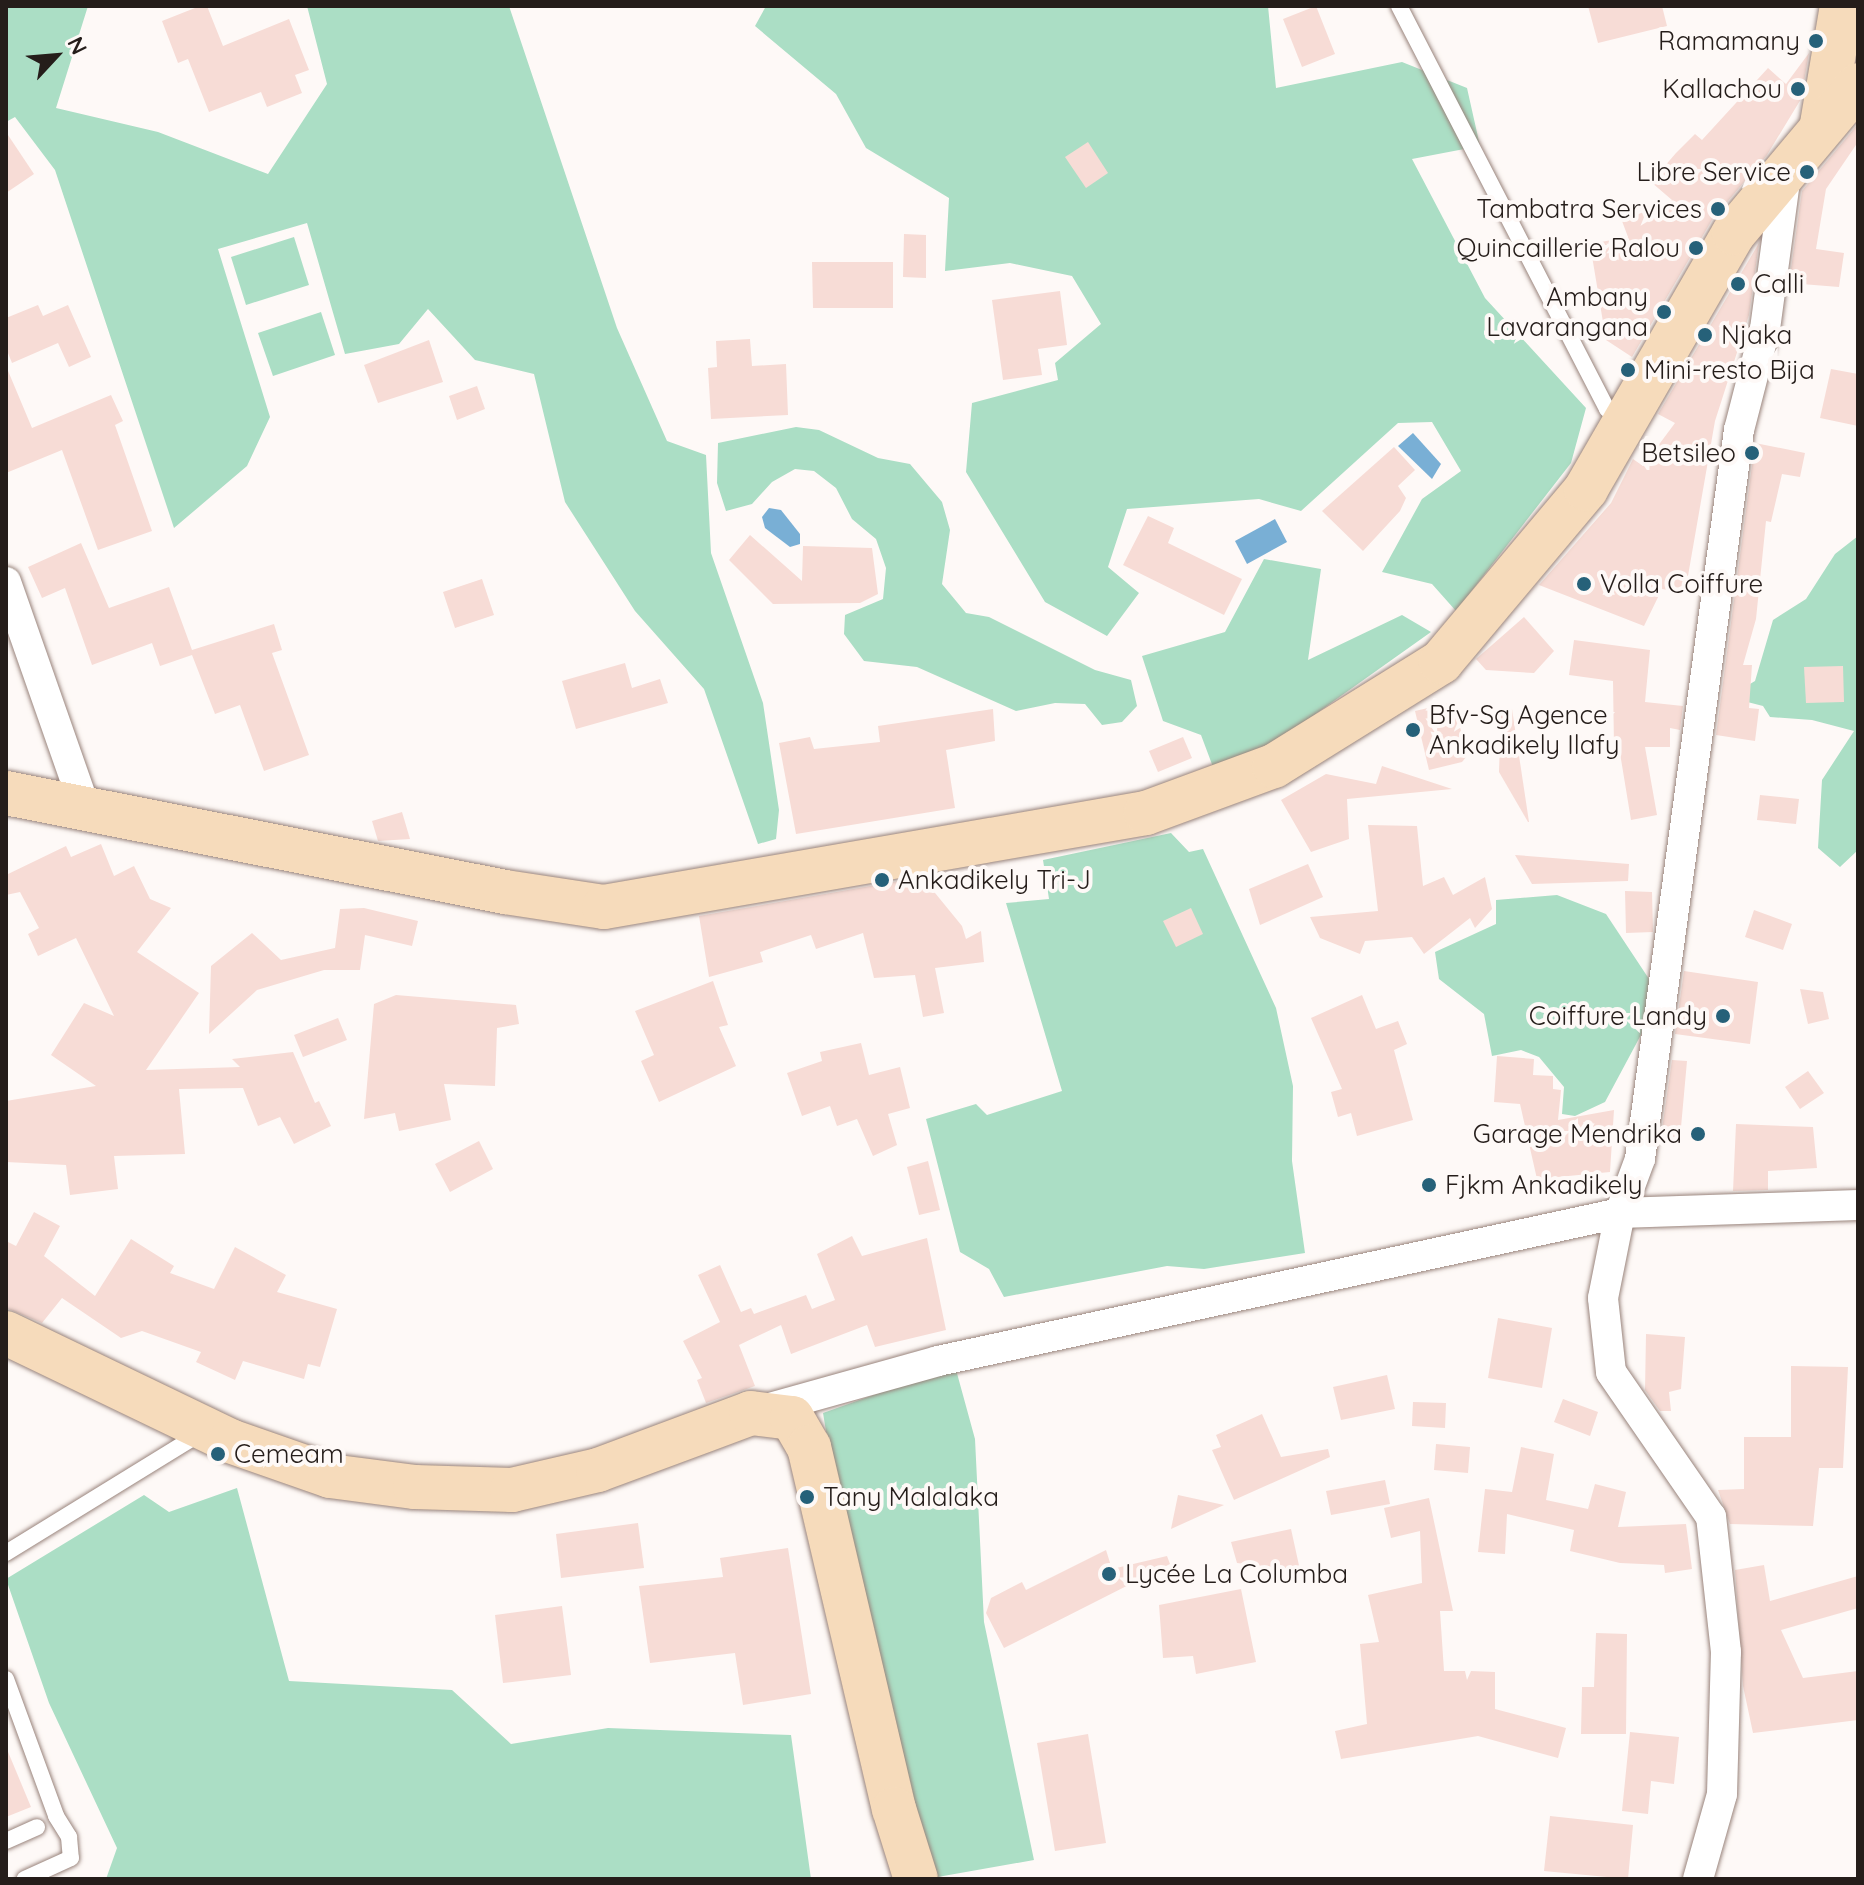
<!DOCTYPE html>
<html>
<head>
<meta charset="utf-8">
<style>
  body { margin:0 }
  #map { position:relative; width:1864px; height:1885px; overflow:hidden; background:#fef9f7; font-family:Quicksand,sans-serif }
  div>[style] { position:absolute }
  .green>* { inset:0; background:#abdec5 }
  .water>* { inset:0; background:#79afd5 }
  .building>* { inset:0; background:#f7dcd6 }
  .roads { filter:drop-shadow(0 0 2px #99847c) drop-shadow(0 0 2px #99847c) }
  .lane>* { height:16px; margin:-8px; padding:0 8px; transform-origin:8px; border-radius:8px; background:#fff }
  .street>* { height:30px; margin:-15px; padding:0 15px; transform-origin:15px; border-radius:15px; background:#fff }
  .secondary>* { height:44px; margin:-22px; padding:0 22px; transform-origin:22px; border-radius:22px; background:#f6dbbb }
  .dots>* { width:22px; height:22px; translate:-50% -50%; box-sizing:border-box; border:4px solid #fef9f7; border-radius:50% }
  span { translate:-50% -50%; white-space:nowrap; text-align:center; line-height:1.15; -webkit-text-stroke:8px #fef9f7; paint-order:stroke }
  .poi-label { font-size:26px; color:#251d1a }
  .right { translate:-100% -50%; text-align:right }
  .left { translate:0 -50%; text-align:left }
  .frame { position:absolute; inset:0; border:8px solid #251d1a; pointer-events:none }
  .north { position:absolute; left:16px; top:16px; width:80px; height:80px; -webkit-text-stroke:6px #fef9f7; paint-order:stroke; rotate:64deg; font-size:22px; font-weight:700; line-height:32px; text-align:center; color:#251d1a }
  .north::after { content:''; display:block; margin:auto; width:28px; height:36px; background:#251d1a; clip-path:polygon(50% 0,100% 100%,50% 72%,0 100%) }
</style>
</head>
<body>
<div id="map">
  <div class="green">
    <i style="clip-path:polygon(6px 6px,88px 6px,56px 108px,158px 132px,268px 174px,327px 84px,307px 6px,509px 6px,617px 328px,667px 441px,706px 455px,711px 553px,763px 703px,779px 810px,776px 839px,758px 844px,704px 689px,635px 611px,565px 502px,534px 374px,475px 360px,428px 309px,399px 344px,345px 354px,307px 223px,218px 249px,270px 417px,247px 466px,174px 528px,55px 170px,15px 117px,6px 122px)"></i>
    <i style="clip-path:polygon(766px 6px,1268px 6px,1276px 88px,1402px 62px,1467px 88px,1480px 146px,1412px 159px,1485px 298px,1586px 408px,1571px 463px,1456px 611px,1432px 584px,1382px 572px,1422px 499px,1461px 471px,1432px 422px,1398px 423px,1301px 511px,1259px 499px,1127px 509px,1108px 567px,1139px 593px,1107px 636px,1045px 602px,966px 472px,972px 403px,1058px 380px,1055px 363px,1101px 324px,1072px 276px,1010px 263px,945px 271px,949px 198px,866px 148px,836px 94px,755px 26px)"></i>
    <i style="clip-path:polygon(294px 237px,309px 285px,246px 305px,231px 257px)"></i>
    <i style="clip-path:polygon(321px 312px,335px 355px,273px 376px,258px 333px)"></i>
    <i style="clip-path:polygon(796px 427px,819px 430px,878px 458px,910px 464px,942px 502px,950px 530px,942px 584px,966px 613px,989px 617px,1095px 670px,1131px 680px,1137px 706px,1122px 722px,1102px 725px,1085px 704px,1055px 703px,1016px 711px,917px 667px,864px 661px,844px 634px,845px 615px,883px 599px,886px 568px,876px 539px,852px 519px,836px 488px,814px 471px,795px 469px,772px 482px,752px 504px,726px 511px,717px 483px,718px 443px)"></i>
    <i style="clip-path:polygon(1858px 536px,1858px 850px,1840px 867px,1818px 848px,1822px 780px,1854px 731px,1812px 720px,1770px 717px,1763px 706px,1728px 697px,1755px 681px,1773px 620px,1806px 599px,1835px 554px)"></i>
    <i style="clip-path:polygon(1264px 559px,1321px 569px,1308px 660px,1402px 615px,1431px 632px,1286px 735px,1216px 775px,1201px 735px,1163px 721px,1142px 656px,1225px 632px)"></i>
    <i style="clip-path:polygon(1171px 833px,1189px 852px,1203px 849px,1276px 1008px,1293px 1086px,1292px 1161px,1305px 1253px,1204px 1269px,1167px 1266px,1004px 1297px,989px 1269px,960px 1252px,926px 1119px,976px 1104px,987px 1115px,1062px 1091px,1006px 903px,1049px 899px,1043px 860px)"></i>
    <i style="clip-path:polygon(1557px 895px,1606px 914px,1655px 988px,1650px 1018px,1605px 1102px,1575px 1116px,1562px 1114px,1564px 1087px,1539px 1057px,1521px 1050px,1492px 1056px,1484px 1014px,1439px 979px,1435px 952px,1496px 924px,1496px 900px)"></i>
    <i style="clip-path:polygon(955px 1366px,975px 1439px,984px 1622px,1034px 1860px,932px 1878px,845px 1546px,823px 1413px)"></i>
    <i style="clip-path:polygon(237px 1488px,289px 1681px,452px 1690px,511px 1744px,608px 1728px,791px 1735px,811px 1879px,106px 1879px,117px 1848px,49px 1703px,6px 1579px,144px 1495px,169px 1512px)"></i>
  </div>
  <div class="water">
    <i style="clip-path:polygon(1413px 433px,1441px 464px,1432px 479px,1398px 446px)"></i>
    <i style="clip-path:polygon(769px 508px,781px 510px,800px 534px,800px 544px,790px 547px,765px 528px,762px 517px)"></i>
    <i style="clip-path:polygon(1275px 519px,1287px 542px,1247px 564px,1235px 541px)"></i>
  </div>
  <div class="building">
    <i style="clip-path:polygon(200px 6px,207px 6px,223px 46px,289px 19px,309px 70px,295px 75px,302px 93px,267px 107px,261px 92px,209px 112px,188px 59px,178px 63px,162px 21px)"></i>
    <i style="clip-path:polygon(1316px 6px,1335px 54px,1302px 67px,1283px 19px)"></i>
    <i style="clip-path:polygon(1588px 6px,1662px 6px,1667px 26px,1598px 43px)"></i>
    <i style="clip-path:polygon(1809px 53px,1801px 99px,1767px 155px,1712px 220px,1632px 357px,1606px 340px,1590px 244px,1628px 237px,1622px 221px,1672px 200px,1651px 182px,1676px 153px,1695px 134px,1702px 140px,1768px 68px,1786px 84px)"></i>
    <i style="clip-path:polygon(1858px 124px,1858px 142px,1826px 189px,1816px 249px,1844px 253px,1839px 287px,1789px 283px,1802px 191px)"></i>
    <i style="clip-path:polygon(6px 132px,34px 174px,6px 193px)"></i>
    <i style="clip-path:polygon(1088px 142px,1108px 173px,1086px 188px,1065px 157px)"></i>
    <i style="clip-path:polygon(904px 234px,926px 235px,926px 278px,903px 277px)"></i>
    <i style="clip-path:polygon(1759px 243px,1749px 315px,1715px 421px,1685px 593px,1662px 589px,1644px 626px,1539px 585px,1611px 503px,1633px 459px,1643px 466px,1675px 423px,1658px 414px)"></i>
    <i style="clip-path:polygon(812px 262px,893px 262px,893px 308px,813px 308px)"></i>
    <i style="clip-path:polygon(1060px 291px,1067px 345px,1038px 349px,1042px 375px,1003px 380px,992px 300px)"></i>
    <i style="clip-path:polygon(38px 305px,43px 316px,68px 305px,91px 357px,69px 367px,58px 343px,12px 363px,6px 348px,6px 318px)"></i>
    <i style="clip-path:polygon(750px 339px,752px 366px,786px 364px,788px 415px,711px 419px,708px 368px,717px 367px,716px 341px)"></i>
    <i style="clip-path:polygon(429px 340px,443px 382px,378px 403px,364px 365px)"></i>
    <i style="clip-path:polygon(6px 366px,32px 428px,111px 395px,123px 421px,115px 425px,152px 531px,98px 550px,62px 450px,6px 473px)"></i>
    <i style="clip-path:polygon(1831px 369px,1858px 374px,1858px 426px,1820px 418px)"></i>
    <i style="clip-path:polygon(477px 386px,485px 409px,457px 420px,449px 396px)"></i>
    <i style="clip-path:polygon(1755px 443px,1805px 453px,1800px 477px,1782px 474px,1771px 522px,1766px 521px,1756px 619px,1743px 665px,1752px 665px,1749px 708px,1759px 709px,1755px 741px,1716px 735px)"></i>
    <i style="clip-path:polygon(1394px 447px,1415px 470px,1398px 486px,1406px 498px,1400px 511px,1363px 551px,1322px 511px)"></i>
    <i style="clip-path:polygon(1148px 516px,1174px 528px,1168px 543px,1242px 579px,1224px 615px,1123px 565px)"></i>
    <i style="clip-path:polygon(750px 535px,802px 581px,803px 546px,872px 548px,878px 594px,860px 603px,773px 604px,729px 560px)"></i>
    <i style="clip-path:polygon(81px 543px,109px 608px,169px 587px,192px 650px,274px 624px,282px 650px,272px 653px,309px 755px,264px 771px,240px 705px,215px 714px,192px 655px,160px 666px,152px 643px,92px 665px,65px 588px,42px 598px,28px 567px)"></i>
    <i style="clip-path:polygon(482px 579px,494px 615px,455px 628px,443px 592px)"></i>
    <i style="clip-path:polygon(1524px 617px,1554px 651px,1534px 673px,1486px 670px,1476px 659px)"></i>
    <i style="clip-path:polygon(1574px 640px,1650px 650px,1645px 702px,1683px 706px,1680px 730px,1670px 728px,1670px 747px,1645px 747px,1657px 815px,1631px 820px,1619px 747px,1614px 747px,1613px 681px,1569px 675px)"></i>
    <i style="clip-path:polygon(625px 663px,632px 688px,660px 679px,668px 703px,576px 729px,562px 681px)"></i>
    <i style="clip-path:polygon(1843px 666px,1844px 702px,1806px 703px,1804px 667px)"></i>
    <i style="clip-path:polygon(1454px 702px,1467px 756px,1462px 762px,1429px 770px,1415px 711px)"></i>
    <i style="clip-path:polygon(993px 709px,995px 741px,946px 750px,955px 808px,796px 834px,779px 743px,810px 737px,814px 749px,880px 742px,878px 726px)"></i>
    <i style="clip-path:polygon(1512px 709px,1529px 822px,1528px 822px,1499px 772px,1501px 710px)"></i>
    <i style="clip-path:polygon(1183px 737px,1192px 758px,1158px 772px,1149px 751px)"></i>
    <i style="clip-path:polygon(1382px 766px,1452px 789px,1347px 799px,1349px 839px,1311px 852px,1281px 800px,1326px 774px,1376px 784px)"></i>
    <i style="clip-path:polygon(1760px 795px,1799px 799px,1796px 824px,1757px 820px)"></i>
    <i style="clip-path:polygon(402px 812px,410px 839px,378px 841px,372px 821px)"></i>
    <i style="clip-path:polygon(1368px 825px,1417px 826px,1423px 886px,1444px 877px,1453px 895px,1485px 877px,1492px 909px,1475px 928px,1470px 918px,1424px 954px,1412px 937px,1365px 941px,1360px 954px,1320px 938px,1310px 917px,1378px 911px)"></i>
    <i style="clip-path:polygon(101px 844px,114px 876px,134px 866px,150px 899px,171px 908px,137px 952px,199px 993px,146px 1070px,240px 1067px,232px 1059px,293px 1052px,315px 1103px,319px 1101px,331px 1126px,294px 1144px,280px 1117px,258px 1126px,243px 1088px,179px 1089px,185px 1154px,114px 1156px,118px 1189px,70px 1195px,66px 1165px,6px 1162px,6px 1101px,96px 1086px,51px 1055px,84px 1003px,114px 1016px,76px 938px,38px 956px,28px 934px,39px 928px,20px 892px,6px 895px,6px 875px,66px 846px,71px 857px)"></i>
    <i style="clip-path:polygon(1515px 855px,1629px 864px,1628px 881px,1532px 884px)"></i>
    <i style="clip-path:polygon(1308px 864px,1323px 897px,1260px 925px,1249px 889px)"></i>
    <i style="clip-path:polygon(922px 877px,962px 926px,966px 939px,981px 931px,984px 962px,935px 968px,944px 1013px,923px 1017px,915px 975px,874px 978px,863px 933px,816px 949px,811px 935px,760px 952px,763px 962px,709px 977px,699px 916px)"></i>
    <i style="clip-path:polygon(1625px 891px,1652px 892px,1653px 932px,1626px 933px)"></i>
    <i style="clip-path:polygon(364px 908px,418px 921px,412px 946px,365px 935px,360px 970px,324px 970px,257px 990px,209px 1034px,211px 966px,252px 933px,281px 960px,335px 948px,340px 909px)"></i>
    <i style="clip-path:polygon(1191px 908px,1203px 934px,1176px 947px,1163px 921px)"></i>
    <i style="clip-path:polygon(1754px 910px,1792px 924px,1783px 950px,1745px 937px)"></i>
    <i style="clip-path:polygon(1684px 971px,1758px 982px,1750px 1044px,1675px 1034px)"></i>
    <i style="clip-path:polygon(713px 981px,728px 1025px,719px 1027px,736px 1066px,659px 1102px,641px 1061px,654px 1055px,635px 1011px)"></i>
    <i style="clip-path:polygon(1800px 989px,1823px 992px,1829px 1019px,1808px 1024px)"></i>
    <i style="clip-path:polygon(396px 995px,516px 1005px,519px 1024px,497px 1028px,495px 1086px,444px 1084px,451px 1120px,399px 1131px,395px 1113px,364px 1119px,374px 1004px)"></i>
    <i style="clip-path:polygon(1362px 995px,1376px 1029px,1398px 1021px,1407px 1044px,1394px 1050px,1413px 1120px,1357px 1136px,1351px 1113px,1338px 1117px,1331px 1092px,1342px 1089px,1311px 1018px)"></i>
    <i style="clip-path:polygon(338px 1018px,347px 1040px,303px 1057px,294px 1035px)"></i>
    <i style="clip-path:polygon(861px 1043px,869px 1075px,900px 1067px,910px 1108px,888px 1114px,897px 1145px,873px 1156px,857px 1119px,837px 1126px,830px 1106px,802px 1116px,787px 1073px,822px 1061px,820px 1052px)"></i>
    <i style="clip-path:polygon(1497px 1056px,1534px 1059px,1533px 1075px,1553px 1076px,1553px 1089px,1561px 1090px,1558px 1120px,1614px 1110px,1610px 1172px,1537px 1179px,1520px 1104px,1494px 1102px)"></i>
    <i style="clip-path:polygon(1672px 1060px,1687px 1061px,1680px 1138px,1661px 1136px)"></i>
    <i style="clip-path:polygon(1808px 1071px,1824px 1093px,1800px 1109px,1785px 1087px)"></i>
    <i style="clip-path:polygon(1736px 1124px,1813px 1127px,1817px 1168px,1768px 1171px,1768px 1190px,1733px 1191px)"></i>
    <i style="clip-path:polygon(479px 1141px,493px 1169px,450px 1192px,435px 1164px)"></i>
    <i style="clip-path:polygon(928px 1161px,940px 1210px,919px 1215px,907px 1167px)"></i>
    <i style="clip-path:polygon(34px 1212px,60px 1226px,44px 1256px,95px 1296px,131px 1239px,174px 1266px,170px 1273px,214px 1289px,235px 1247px,286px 1275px,277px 1292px,337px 1309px,320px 1367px,308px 1364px,304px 1379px,243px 1361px,235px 1380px,196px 1362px,201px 1352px,142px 1331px,121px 1338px,62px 1298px,42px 1323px,6px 1308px,6px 1241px,16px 1246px)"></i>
    <i style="clip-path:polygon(852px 1236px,862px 1256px,927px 1238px,946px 1330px,875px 1347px,867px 1325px,791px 1354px,781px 1325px,739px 1345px,755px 1386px,706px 1403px,697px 1380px,702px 1378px,683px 1341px,720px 1322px,698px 1275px,720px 1265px,741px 1312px,751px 1308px,754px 1314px,806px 1295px,812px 1309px,835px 1300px,817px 1254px)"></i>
    <i style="clip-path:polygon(1498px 1318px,1552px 1328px,1542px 1388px,1488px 1378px)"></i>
    <i style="clip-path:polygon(1646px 1334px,1685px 1337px,1681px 1389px,1669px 1392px,1671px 1411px,1660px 1411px,1645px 1390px)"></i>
    <i style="clip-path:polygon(1791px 1366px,1848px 1367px,1843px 1468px,1819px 1468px,1813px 1526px,1730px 1524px,1718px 1490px,1744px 1489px,1744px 1437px,1791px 1437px)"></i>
    <i style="clip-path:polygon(1387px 1375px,1395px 1409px,1341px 1420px,1333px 1387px)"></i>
    <i style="clip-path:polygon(1563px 1399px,1598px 1412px,1590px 1436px,1554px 1422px)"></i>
    <i style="clip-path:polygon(1413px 1402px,1446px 1403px,1445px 1428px,1412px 1426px)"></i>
    <i style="clip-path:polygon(1262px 1414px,1281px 1457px,1328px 1449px,1330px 1457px,1234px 1500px,1212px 1450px,1221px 1447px,1216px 1435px)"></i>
    <i style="clip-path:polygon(1436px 1444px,1470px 1447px,1468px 1473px,1434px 1470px)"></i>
    <i style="clip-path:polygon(1521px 1447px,1554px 1454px,1546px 1500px,1588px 1509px,1595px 1484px,1626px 1492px,1618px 1527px,1686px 1524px,1692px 1569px,1665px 1573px,1664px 1565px,1620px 1563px,1570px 1551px,1574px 1530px,1507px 1514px,1505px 1554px,1478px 1552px,1485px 1489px,1512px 1492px)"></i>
    <i style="clip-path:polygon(1385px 1480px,1390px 1504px,1331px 1515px,1326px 1491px)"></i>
    <i style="clip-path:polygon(1178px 1495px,1224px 1505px,1171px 1529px)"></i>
    <i style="clip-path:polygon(1429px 1498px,1453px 1611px,1440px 1611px,1444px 1671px,1465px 1671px,1467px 1680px,1471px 1671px,1495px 1672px,1495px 1709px,1566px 1728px,1558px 1758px,1478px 1736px,1341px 1759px,1335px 1731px,1367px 1724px,1360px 1644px,1379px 1642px,1368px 1595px,1422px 1583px,1420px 1531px,1391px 1538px,1384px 1508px)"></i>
    <i style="clip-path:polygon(638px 1523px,644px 1568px,561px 1578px,556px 1534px)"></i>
    <i style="clip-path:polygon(1291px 1529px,1300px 1570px,1237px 1563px,1231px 1542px)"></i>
    <i style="clip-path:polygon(788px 1548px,811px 1694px,743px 1705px,735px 1653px,650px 1663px,639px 1586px,723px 1577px,720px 1558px)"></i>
    <i style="clip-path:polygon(1106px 1550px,1112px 1569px,1167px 1556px,1170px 1564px,1004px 1648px,986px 1613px,991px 1598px,1022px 1582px,1026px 1590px)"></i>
    <i style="clip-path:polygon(1764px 1565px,1770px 1601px,1858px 1576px,1858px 1608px,1781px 1630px,1803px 1678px,1858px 1671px,1858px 1720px,1753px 1733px,1743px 1686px,1735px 1570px)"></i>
    <i style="clip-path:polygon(1241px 1589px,1256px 1662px,1196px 1674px,1193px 1656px,1163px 1658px,1159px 1605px)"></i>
    <i style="clip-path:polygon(562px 1606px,571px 1675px,503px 1683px,495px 1615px)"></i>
    <i style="clip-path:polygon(1596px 1633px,1627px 1634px,1626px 1734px,1581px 1734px,1582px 1687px,1594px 1687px)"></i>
    <i style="clip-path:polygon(1630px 1732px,1679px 1737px,1674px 1784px,1651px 1781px,1648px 1814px,1622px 1811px)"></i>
    <i style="clip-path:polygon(1088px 1734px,1106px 1843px,1055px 1851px,1037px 1743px)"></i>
    <i style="clip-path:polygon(6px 1747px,31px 1807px,6px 1817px)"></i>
    <i style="clip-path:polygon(1550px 1816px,1633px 1825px,1628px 1879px,1544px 1871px)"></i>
  </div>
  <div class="roads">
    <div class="lane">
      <i style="left:1399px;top:6px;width:454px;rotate:62.7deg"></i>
      <i style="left:1607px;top:409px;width:21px;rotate:35deg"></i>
      <i style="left:6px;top:1553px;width:229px;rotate:-31.6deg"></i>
      <i style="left:6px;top:1679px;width:146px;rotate:69.9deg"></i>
      <i style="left:56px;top:1816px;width:25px;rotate:58deg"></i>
      <i style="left:69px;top:1837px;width:21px;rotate:85deg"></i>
      <i style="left:71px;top:1858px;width:51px;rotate:155.5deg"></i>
      <i style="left:6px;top:1841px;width:34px;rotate:-24deg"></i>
    </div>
    <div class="street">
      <i style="left:6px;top:582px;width:236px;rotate:70.7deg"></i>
      <i style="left:763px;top:1410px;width:182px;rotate:-15.6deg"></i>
      <i style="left:938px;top:1361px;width:698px;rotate:-12.24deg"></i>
      <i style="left:1620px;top:1213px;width:238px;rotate:-1.9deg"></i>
      <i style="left:1698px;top:1879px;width:88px;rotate:-74.2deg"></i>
      <i style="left:1722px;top:1794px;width:142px;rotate:-88.4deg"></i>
      <i style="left:1726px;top:1652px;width:136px;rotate:-96.3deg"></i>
      <i style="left:1711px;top:1517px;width:176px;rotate:-124.6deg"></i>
      <i style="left:1611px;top:1372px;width:74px;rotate:-96.2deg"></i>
      <i style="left:1603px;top:1298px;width:87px;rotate:-78.7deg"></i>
      <i style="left:1620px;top:1213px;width:58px;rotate:-69.7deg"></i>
      <i style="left:1640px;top:1159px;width:736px;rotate:-82.27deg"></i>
      <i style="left:1739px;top:430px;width:104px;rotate:-75.6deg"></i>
      <i style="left:1765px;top:329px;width:156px;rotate:-82.3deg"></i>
    </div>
    <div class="secondary">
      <i style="left:1822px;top:124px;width:120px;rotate:-80.4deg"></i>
      <i style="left:6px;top:793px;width:509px;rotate:11.22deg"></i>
      <i style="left:505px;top:892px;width:100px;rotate:8.6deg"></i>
      <i style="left:604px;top:907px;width:550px;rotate:-9.84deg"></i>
      <i style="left:1146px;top:813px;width:136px;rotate:-20.2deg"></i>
      <i style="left:1274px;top:766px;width:197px;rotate:-31.9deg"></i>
      <i style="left:1441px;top:662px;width:226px;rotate:-50deg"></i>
      <i style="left:1586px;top:489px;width:296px;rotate:-60deg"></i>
      <i style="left:1734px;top:233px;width:193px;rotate:-50deg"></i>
      <i style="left:6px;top:1333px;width:249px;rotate:25.7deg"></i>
      <i style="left:230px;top:1441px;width:106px;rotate:19.3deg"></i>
      <i style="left:330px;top:1476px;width:86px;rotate:7.4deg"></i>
      <i style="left:415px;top:1487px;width:97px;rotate:1.8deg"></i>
      <i style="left:512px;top:1490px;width:88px;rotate:-13.1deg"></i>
      <i style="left:598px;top:1470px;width:163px;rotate:-20.4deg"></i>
      <i style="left:751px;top:1413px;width:41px;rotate:7deg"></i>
      <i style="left:792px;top:1418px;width:34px;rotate:60deg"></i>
      <i style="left:809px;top:1447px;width:372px;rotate:76.8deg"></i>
      <i style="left:894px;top:1809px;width:73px;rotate:72.6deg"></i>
    </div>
  </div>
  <div class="dots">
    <i style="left:1816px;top:41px;background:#266179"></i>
    <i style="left:1798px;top:89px;background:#266179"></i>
    <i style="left:1807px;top:172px;background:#266179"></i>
    <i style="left:1718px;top:209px;background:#266179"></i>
    <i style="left:1696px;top:248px;background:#266179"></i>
    <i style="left:1738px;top:284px;background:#266179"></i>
    <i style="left:1664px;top:312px;background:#266179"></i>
    <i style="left:1705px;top:335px;background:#266179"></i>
    <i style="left:1628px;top:370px;background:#266179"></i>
    <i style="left:1752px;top:453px;background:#266179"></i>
    <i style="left:1584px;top:584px;background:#266179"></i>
    <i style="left:1413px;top:730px;background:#266179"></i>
    <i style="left:882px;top:880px;background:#266179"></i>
    <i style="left:1723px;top:1016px;background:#266179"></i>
    <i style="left:1698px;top:1134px;background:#266179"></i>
    <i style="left:1429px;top:1185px;background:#266179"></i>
    <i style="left:218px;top:1454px;background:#266179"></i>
    <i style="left:807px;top:1497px;background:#266179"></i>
    <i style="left:1109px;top:1574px;background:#266179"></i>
  </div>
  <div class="poi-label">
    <span class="right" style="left:1800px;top:41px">Ramamany</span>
    <span class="right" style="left:1782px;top:89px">Kallachou</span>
    <span class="right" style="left:1791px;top:172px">Libre Service</span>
    <span class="right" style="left:1702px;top:209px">Tambatra Services</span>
    <span class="right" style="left:1680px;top:248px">Quincaillerie Ralou</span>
    <span class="left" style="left:1754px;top:284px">Calli</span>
    <span class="right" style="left:1648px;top:312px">Ambany<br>Lavarangana</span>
    <span class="left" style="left:1721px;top:335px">Njaka</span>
    <span class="left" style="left:1644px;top:370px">Mini-resto Bija</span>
    <span class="right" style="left:1736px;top:453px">Betsileo</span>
    <span class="left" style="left:1600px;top:584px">Volla Coiffure</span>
    <span class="left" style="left:1429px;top:730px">Bfv-Sg Agence<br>Ankadikely Ilafy</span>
    <span class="left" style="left:898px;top:880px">Ankadikely Tri-J</span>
    <span class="right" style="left:1707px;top:1016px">Coiffure Landy</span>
    <span class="right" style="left:1682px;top:1134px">Garage Mendrika</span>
    <span class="left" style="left:1445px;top:1185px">Fjkm Ankadikely</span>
    <span class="left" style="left:234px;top:1454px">Cemeam</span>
    <span class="left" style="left:823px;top:1497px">Tany Malalaka</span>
    <span class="left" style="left:1125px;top:1574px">Lycée La Columba</span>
  </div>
  <div class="frame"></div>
  <div class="north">N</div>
</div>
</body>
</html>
